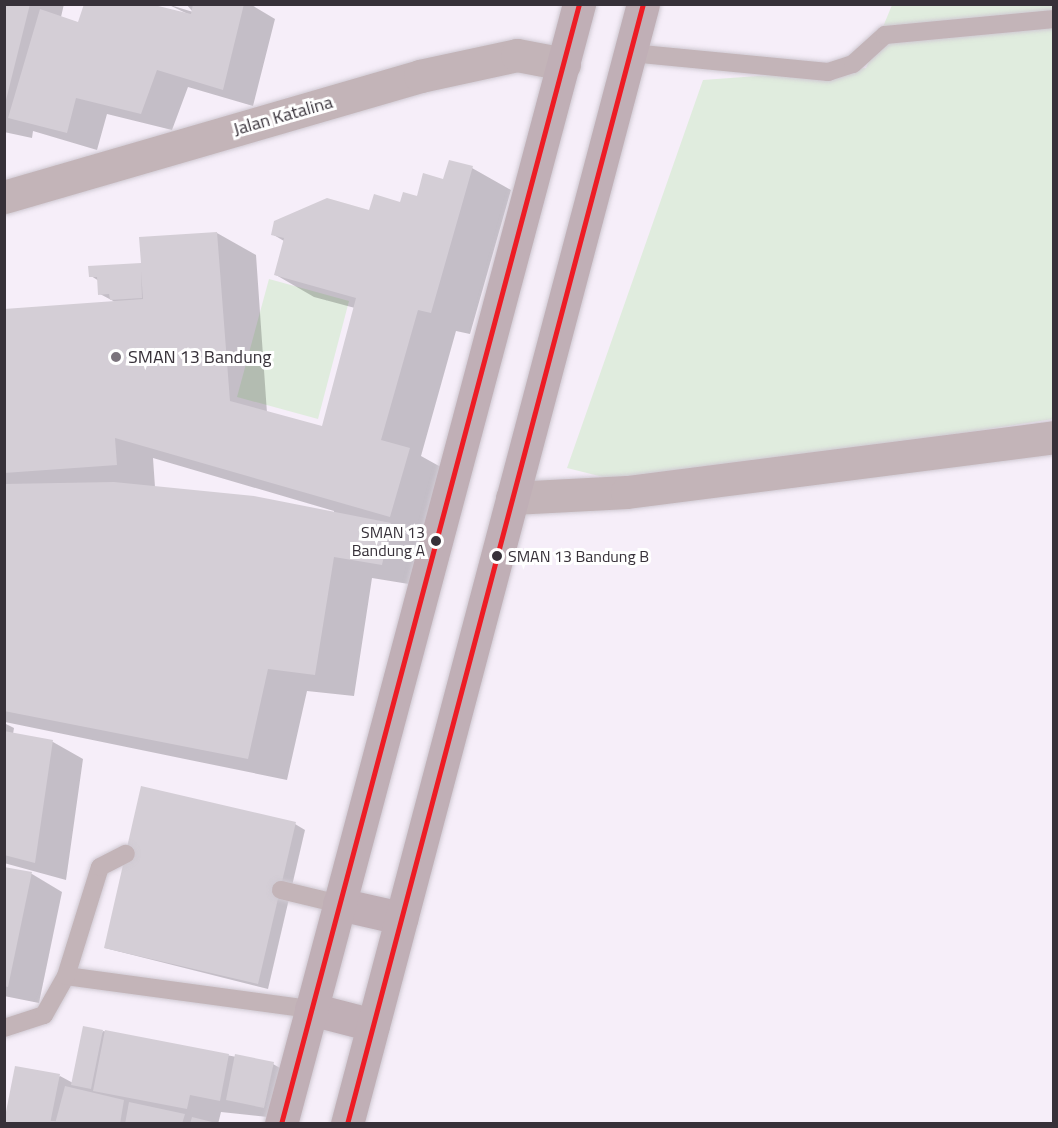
<!DOCTYPE html>
<html>
<head>
<meta charset="utf-8">
<style>
  body { margin:0 }
  #map { position:relative; width:1058px; height:1128px; overflow:hidden; background:#f6eef9; font-family:"Titillium Web",sans-serif }
  div>[style] { position:absolute }
  .green>* { inset:0; background:#e0ecde }
  .shadow>* { inset:0; background:#0003 }
  .building>* { inset:0; background:#d4ced6 }
  .roads { filter:drop-shadow(0 0 2px #cfc9d2) drop-shadow(0 0 2px #cfc9d2) }
  .lane>* { height:18px; margin:-9px; padding:0 9px; transform-origin:9px; border-radius:9px; background:#c3b4b8 }
  .street>* { height:33px; margin:-16.5px; padding:0 16.5px; transform-origin:16.5px; border-radius:16.5px; background:#c3b4b8 }
  .highway>* { height:33px; margin:-16.5px; padding:0 16.5px; transform-origin:16.5px; border-radius:16.5px; background:#c0afb6 }
  .bus-1>* { height:4.5px; margin:-2.25px; padding:0 2.25px; transform-origin:2.25px; border-radius:2.25px; background:#ed1c24 }
  .dots>* { width:16px; height:16px; translate:-50% -50%; box-sizing:border-box; border:3px solid #fff; border-radius:50% }
  span { translate:-50% -50%; white-space:nowrap; text-align:center; line-height:1.15; -webkit-text-stroke:6px #fff; paint-order:stroke }
  .bus-label { font-size:16px; color:#373139 }
  .right { translate:-100% -50%; text-align:right }
  .left { translate:0 -50%; text-align:left }
  .street-label { font-size:18px; color:#373139 }
  .poi-label { font-size:18px; color:#373139 }
  .frame { position:absolute; inset:0; border:6px solid #373139; pointer-events:none }
</style>
</head>
<body>
<div id="map">
  <div class="green">
    <i style="clip-path:polygon(892px 5px,1053px 5px,1053px 419px,631px 484px,567px 468px,703px 80px,866px 68px)"></i>
    <i style="clip-path:polygon(269px 279px,349px 301px,318px 419px,237px 397px)"></i>
  </div>
  <div class="shadow">
    <i style="clip-path:polygon(4px 4px,64px 4px,61px 17px,79px 23px,192px 16px,167px 4px,193px 12px,186px 4px,250px 4px,275px 19px,253px 106px,188px 87px,172px 130px,107px 114px,97px 150px,33px 131px,32px 138px,4px 132px)"></i>
    <i style="clip-path:polygon(evenodd,472px 168px,511px 190px,470px 334px,456px 331px,421px 456px,448px 471px,429px 538px,404px 532px,429px 547px,421px 586px,372px 578px,354px 696px,307px 691px,287px 780px,5px 722px,4px 310px,117px 303px,100px 294px,99px 281px,91px 276px,140px 264px,217px 233px,256px 255px,267px 413px,323px 428px,355px 308px,314px 297px,276px 275px,284px 241px,272px 234px,401px 204px,472px 168px,153px 458px,334px 511px,334px 513px,155px 487px,153px 458px)"></i>
    <i style="clip-path:polygon(4px 723px,14px 728px,13px 734px,53px 742px,83px 759px,66px 880px,4px 863px)"></i>
    <i style="clip-path:polygon(295px 824px,305px 830px,268px 989px,105px 948px)"></i>
    <i style="clip-path:polygon(4px 868px,32px 874px,62px 892px,39px 1003px,4px 996px)"></i>
    <i style="clip-path:polygon(103px 1031px,273px 1064px,294px 1076px,285px 1119px,221px 1112px,218px 1124px,5px 1121px,60px 1076px,73px 1083px)"></i>
  </div>
  <div class="building">
    <i style="clip-path:polygon(4px 4px,30px 4px,5px 104px,4px 104px)"></i>
    <i style="clip-path:polygon(84px 4px,150px 4px,191px 14px,193px 4px,244px 4px,223px 90px,157px 70px,141px 114px,76px 98px,67px 133px,8px 118px,40px 9px,78px 22px)"></i>
    <i style="clip-path:polygon(449px 160px,473px 166px,431px 313px,418px 310px,381px 440px,410px 448px,390px 517px,115px 438px,117px 465px,4px 473px,4px 309px,143px 299px,141px 271px,142px 298px,110px 300px,109px 294px,98px 295px,97px 277px,89px 277px,88px 266px,141px 263px,139px 237px,217px 232px,230px 401px,322px 426px,356px 298px,274px 275px,284px 238px,271px 235px,274px 221px,327px 198px,369px 210px,374px 194px,400px 202px,403px 192px,417px 196px,423px 173px,443px 179px)"></i>
    <i style="clip-path:polygon(114px 482px,254px 496px,391px 523px,382px 565px,334px 557px,315px 675px,268px 669px,248px 759px,4px 711px,4px 484px)"></i>
    <i style="clip-path:polygon(4px 731px,53px 740px,35px 863px,4px 855px)"></i>
    <i style="clip-path:polygon(141px 786px,296px 822px,258px 984px,104px 948px)"></i>
    <i style="clip-path:polygon(4px 867px,32px 872px,8px 987px,4px 986px)"></i>
    <i style="clip-path:polygon(83px 1026px,103px 1030px,91px 1089px,71px 1085px)"></i>
    <i style="clip-path:polygon(105px 1030px,229px 1054px,220px 1101px,190px 1095px,187px 1109px,93px 1091px)"></i>
    <i style="clip-path:polygon(235px 1054px,274px 1062px,264px 1108px,226px 1100px)"></i>
    <i style="clip-path:polygon(15px 1066px,60px 1074px,50px 1124px,4px 1122px)"></i>
    <i style="clip-path:polygon(65px 1086px,124px 1100px,120px 1124px,55px 1124px)"></i>
    <i style="clip-path:polygon(129px 1102px,185px 1114px,182px 1124px,125px 1124px)"></i>
    <i style="clip-path:polygon(192px 1117px,216px 1123px,216px 1124px,190px 1124px)"></i>
  </div>
  <div class="roads">
    <div class="lane">
      <i style="left:631px;top:53px;width:198px;rotate:5.5deg"></i>
      <i style="left:828px;top:72px;width:26px;rotate:-18deg"></i>
      <i style="left:853px;top:64px;width:43px;rotate:-42.2deg"></i>
      <i style="left:885px;top:35px;width:170px;rotate:-5.4deg"></i>
      <i style="left:281px;top:890px;width:60px;rotate:13.6deg"></i>
      <i style="left:66px;top:976px;width:247px;rotate:7.7deg"></i>
      <i style="left:4px;top:1028px;width:42px;rotate:-18deg"></i>
      <i style="left:44px;top:1015px;width:45px;rotate:-60.6deg"></i>
      <i style="left:66px;top:976px;width:114px;rotate:-72.7deg"></i>
      <i style="left:100px;top:867px;width:29px;rotate:-27deg"></i>
    </div>
    <div class="street">
      <i style="left:4px;top:197px;width:433px;rotate:-16.2deg"></i>
      <i style="left:420px;top:76px;width:99px;rotate:-12.2deg"></i>
      <i style="left:517px;top:55px;width:48px;rotate:10.8deg"></i>
      <i style="left:512px;top:498px;width:115px;rotate:-3deg"></i>
      <i style="left:627px;top:492px;width:431px;rotate:-7.3deg"></i>
    </div>
    <div class="highway">
      <i style="left:339px;top:904px;width:64px;rotate:12.7deg"></i>
      <i style="left:311px;top:1009px;width:64px;rotate:14.5deg"></i>
      <i style="left:281px;top:1124px;width:1159px;rotate:-75.1deg"></i>
      <i style="left:347px;top:1124px;width:1158px;rotate:-75.2deg"></i>
    </div>
  </div>
  <div class="bus-1">
    <i style="left:281px;top:1124px;width:1159px;rotate:-75.1deg"></i>
    <i style="left:347px;top:1124px;width:1158px;rotate:-75.2deg"></i>
  </div>
  <div class="dots">
    <i style="left:116px;top:357px;background:#7a737c"></i>
    <i style="left:436px;top:541px;background:#373139"></i>
    <i style="left:497px;top:556px;background:#373139"></i>
  </div>
  <div class="bus-label">
    <span class="right" style="left:425px;top:541px">SMAN 13<br>Bandung A</span>
    <span class="left" style="left:508px;top:556px">SMAN 13 Bandung B</span>
  </div>
  <div class="street-label">
    <span style="left:283px;top:116px;rotate:-16deg">Jalan Katalina</span>
  </div>
  <div class="poi-label">
    <span class="left" style="left:128px;top:357px">SMAN 13 Bandung</span>
  </div>
  <div class="frame"></div>
</div>
</body>
</html>
